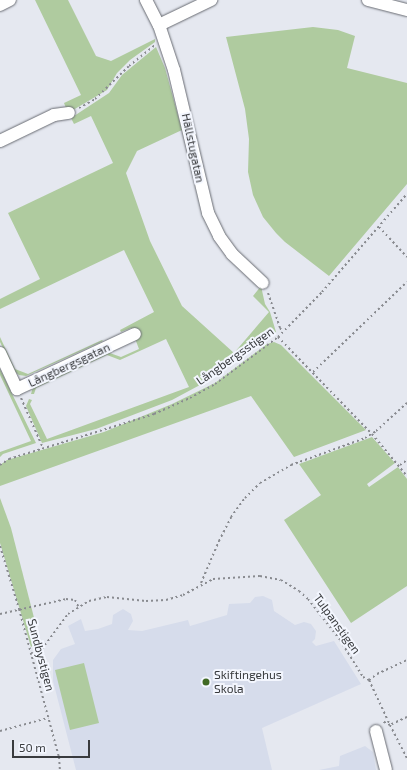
<!DOCTYPE html>
<html>
<head>
<meta charset="utf-8">
<style>
  body { margin:0 }
  #map { position:relative; width:407px; height:770px; overflow:hidden; background:#e5e8f0; font-family:"Exo 2",sans-serif }
  div>[style] { position:absolute }
  .built>* { inset:0; background:#d6dceb }
  .green>* { inset:0; background:#afcb9f }
  .path>* { height:2px; margin-top:-1px; transform-origin:0; background:repeating-linear-gradient(90deg,#898b90 0 2px,transparent 0 5px) }
  .roads { filter:drop-shadow(0 0 1px #686b72) drop-shadow(0 0 1px #686b72) }
  .minor>* { height:12px; margin:-6px; padding:0 6px; transform-origin:6px; border-radius:6px; background:#fff }
  .dots>* { width:11px; height:11px; translate:-50% -50%; box-sizing:border-box; border:2px solid #f3f6fe; border-radius:50% }
  span { translate:-50% -50%; white-space:nowrap; text-align:center; line-height:1.15; -webkit-text-stroke:4px #f3f6fe; paint-order:stroke }
  .street-label { font-size:12px; color:#393b3e }
  .poi-label { font-size:12px; color:#393b3e }
  .left { translate:0 -50%; text-align:left }
  .scale { position:absolute; left:12px; top:740px; width:78px; height:18px; box-sizing:border-box; border:2px solid #393b3e; border-top:0; padding-left:5px; font-size:12px; line-height:14px; white-space:nowrap; color:#393b3e; -webkit-text-stroke:3px #f3f6fe; paint-order:stroke }
</style>
</head>
<body>
<div id="map">
  <div class="built">
    <i style="clip-path:polygon(263px 596px,272px 600px,274px 611px,295px 625px,304px 622px,311px 624px,316px 631px,315px 639px,312px 642px,316px 646px,334px 641px,361px 684px,262px 728px,272px 770px,76px 770px,53px 681px,53px 660px,61px 649px,75px 644px,68px 626px,81px 619px,85px 631px,98px 629px,112px 624px,113px 615px,123px 609px,131px 614px,133px 621px,128px 630px,142px 631px,188px 620px,190px 626px,227px 615px,229px 604px,250px 603px,255px 597px)"></i>
    <i style="clip-path:polygon(365px 746px,373px 752px,376px 770px,319px 770px,339px 766px,340px 756px)"></i>
  </div>
  <div class="green">
    <i style="clip-path:polygon(35px 0,68px 0,96px 56px,111px 61px,155px 39px,155px 42px,130px 60px,117px 73px,107px 90px,68px 113px,64px 103px,81px 95px)"></i>
    <i style="clip-path:polygon(313px 27px,338px 30px,355px 36px,347px 68px,407px 83px,407px 184px,329px 276px,285px 242px,276px 233px,263px 217px,253px 195px,248px 172px,249px 139px,245px 109px,226px 37px)"></i>
    <i style="clip-path:polygon(156px 47px,165px 68px,182px 130px,137px 151px,126px 173px,150px 241px,182px 306px,234px 353px,269px 312px,253px 296px,261px 286px,265px 304px,270px 312px,276px 332px,213px 378px,172px 400px,96px 429px,42px 443px,26px 406px,29px 399px,32px 400px,30px 404px,47px 439px,189px 387px,166px 339px,120px 360px,107px 355px,36px 388px,34px 394px,31px 394px,33px 387px,107px 352px,121px 357px,139px 349px,131px 328px,121px 332px,120px 330px,154px 312px,124px 250px,0 309px,0 299px,40px 279px,8px 213px,113px 163px,91px 116px,74px 124px,71px 118px,109px 93px,122px 75px)"></i>
    <i style="clip-path:polygon(0 337px,15px 369px,28px 374px,102px 340px,103px 341px,26px 376px,19px 375px,14px 371px,0 342px)"></i>
    <i style="clip-path:polygon(274px 342px,281px 345px,366px 430px,294px 457px,251px 396px,0 486px,0 465px,7px 460px,104px 432px,172px 404px,215px 383px,267px 344px)"></i>
    <i style="clip-path:polygon(0 369px,36px 443px,3px 454px,0 457px,0 452px,31px 441px,0 375px)"></i>
    <i style="clip-path:polygon(372px 437px,395px 463px,367px 484px,369px 487px,398px 467px,407px 479px,407px 586px,351px 623px,284px 520px,321px 495px,299px 464px)"></i>
    <i style="clip-path:polygon(0 498px,11px 528px,40px 641px,31px 647px,0 543px)"></i>
    <i style="clip-path:polygon(84px 663px,99px 723px,70px 730px,55px 670px)"></i>
  </div>
  <div class="path">
    <i style="left:79px;top:108px;width:18px;rotate:-29deg"></i>
    <i style="left:95px;top:99px;width:47px;rotate:-44.1deg"></i>
    <i style="left:129px;top:66px;width:33px;rotate:-39deg"></i>
    <i style="left:379px;top:227px;width:41px;rotate:47deg"></i>
    <i style="left:268px;top:293px;width:37px;rotate:71deg"></i>
    <i style="left:280px;top:328px;width:5px;rotate:53deg"></i>
    <i style="left:278px;top:337px;width:135px;rotate:45.9deg"></i>
    <i style="left:372px;top:434px;width:55px;rotate:50.2deg"></i>
    <i style="left:313px;top:372px;width:130px;rotate:-43.8deg"></i>
    <i style="left:21px;top:398px;width:55px;rotate:66.3deg"></i>
    <i style="left:0;top:465px;width:11px;rotate:-34deg"></i>
    <i style="left:9px;top:459px;width:152px;rotate:-17.2deg"></i>
    <i style="left:154px;top:414px;width:39px;rotate:-24deg"></i>
    <i style="left:190px;top:398px;width:29px;rotate:-29deg"></i>
    <i style="left:215px;top:384px;width:79px;rotate:-36.7deg"></i>
    <i style="left:278px;top:337px;width:63px;rotate:-45.6deg"></i>
    <i style="left:322px;top:292px;width:130px;rotate:-49.1deg"></i>
    <i style="left:400px;top:465px;width:9px;rotate:-36deg"></i>
    <i style="left:0;top:546px;width:66px;rotate:73.2deg"></i>
    <i style="left:19px;top:609px;width:153px;rotate:74.9deg"></i>
    <i style="left:59px;top:757px;width:13px;rotate:86deg"></i>
    <i style="left:201px;top:583px;width:46px;rotate:-66.8deg"></i>
    <i style="left:219px;top:541px;width:27px;rotate:-63deg"></i>
    <i style="left:231px;top:517px;width:24px;rotate:-54deg"></i>
    <i style="left:245px;top:498px;width:21px;rotate:-45deg"></i>
    <i style="left:260px;top:483px;width:36px;rotate:-30deg"></i>
    <i style="left:291px;top:465px;width:79px;rotate:-20deg"></i>
    <i style="left:365px;top:438px;width:13px;rotate:-32deg"></i>
    <i style="left:376px;top:431px;width:42px;rotate:-42.1deg"></i>
    <i style="left:0;top:614px;width:68px;rotate:-12.8deg"></i>
    <i style="left:66px;top:599px;width:9px;rotate:6deg"></i>
    <i style="left:75px;top:600px;width:7px;rotate:63deg"></i>
    <i style="left:31px;top:654px;width:12px;rotate:-24deg"></i>
    <i style="left:42px;top:649px;width:44px;rotate:-53.4deg"></i>
    <i style="left:68px;top:614px;width:25px;rotate:-32deg"></i>
    <i style="left:89px;top:601px;width:18px;rotate:-13deg"></i>
    <i style="left:107px;top:597px;width:39px;rotate:6deg"></i>
    <i style="left:146px;top:601px;width:20px;rotate:-3deg"></i>
    <i style="left:166px;top:600px;width:18px;rotate:-16deg"></i>
    <i style="left:183px;top:595px;width:34px;rotate:-28deg"></i>
    <i style="left:213px;top:579px;width:47px;rotate:-3.7deg"></i>
    <i style="left:260px;top:576px;width:21px;rotate:11deg"></i>
    <i style="left:281px;top:580px;width:21px;rotate:31deg"></i>
    <i style="left:299px;top:591px;width:12px;rotate:42deg"></i>
    <i style="left:308px;top:599px;width:52px;rotate:52deg"></i>
    <i style="left:340px;top:640px;width:44px;rotate:58.1deg"></i>
    <i style="left:363px;top:677px;width:7px;rotate:27deg"></i>
    <i style="left:369px;top:680px;width:50px;rotate:65deg"></i>
    <i style="left:390px;top:725px;width:9px;rotate:-153deg"></i>
    <i style="left:369px;top:680px;width:10px;rotate:-37deg"></i>
    <i style="left:377px;top:674px;width:33px;rotate:-25deg"></i>
    <i style="left:407px;top:717px;width:19px;rotate:155deg"></i>
    <i style="left:390px;top:725px;width:38px;rotate:63deg"></i>
    <i style="left:0;top:731px;width:50px;rotate:-15.2deg"></i>
  </div>
  <div class="roads">
    <div class="minor">
      <i style="left:146px;top:0;width:28px;rotate:63deg"></i>
      <i style="left:159px;top:25px;width:47px;rotate:71.6deg"></i>
      <i style="left:174px;top:70px;width:147px;rotate:76.6deg"></i>
      <i style="left:208px;top:213px;width:25px;rotate:64deg"></i>
      <i style="left:219px;top:236px;width:22px;rotate:54deg"></i>
      <i style="left:232px;top:254px;width:42px;rotate:43.1deg"></i>
      <i style="left:368px;top:0;width:40px;rotate:14.4deg"></i>
      <i style="left:0;top:5px;width:11px;rotate:-27deg"></i>
      <i style="left:159px;top:25px;width:58px;rotate:-25.7deg"></i>
      <i style="left:0;top:141px;width:60px;rotate:-25.7deg"></i>
      <i style="left:54px;top:115px;width:15px;rotate:-8deg"></i>
      <i style="left:0;top:353px;width:40px;rotate:65deg"></i>
      <i style="left:17px;top:389px;width:130px;rotate:-25deg"></i>
      <i style="left:376px;top:731px;width:40px;rotate:75.6deg"></i>
    </div>
  </div>
  <div class="dots">
    <i style="left:206px;top:682px;background:#406924"></i>
  </div>
  <div class="street-label">
    <span style="left:193px;top:148px;rotate:78deg">Hällstugatan</span>
    <span style="left:235px;top:356px;rotate:-35deg">Långbergsstigen</span>
    <span style="left:69px;top:365px;rotate:-25deg">Långbergsgatan</span>
    <span style="left:337px;top:624px;rotate:54deg">Tulpanstigen</span>
    <span style="left:41px;top:655px;rotate:75deg">Sundbystigen</span>
  </div>
  <div class="poi-label">
    <span class="left" style="left:214px;top:682px">Skiftingehus<br>Skola</span>
  </div>
  <div class="scale">50 m</div>
</div>
</body>
</html>
